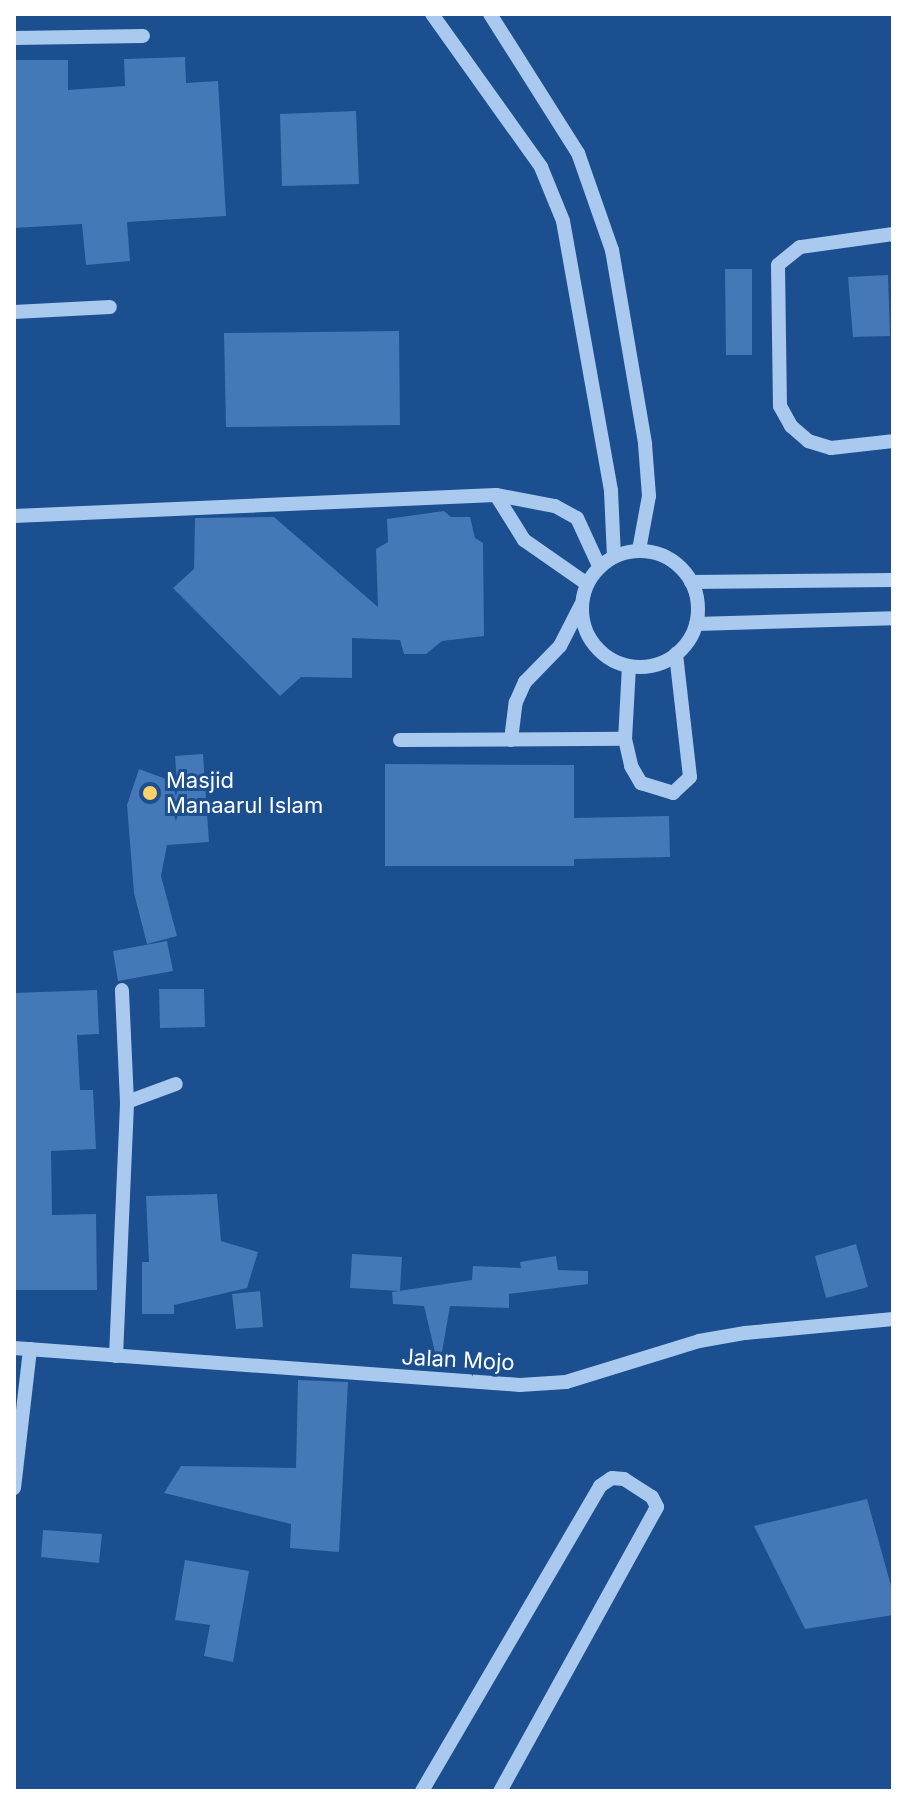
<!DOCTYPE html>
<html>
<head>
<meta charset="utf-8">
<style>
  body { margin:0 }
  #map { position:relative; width:907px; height:1805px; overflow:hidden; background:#1b4f8f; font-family:Inter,sans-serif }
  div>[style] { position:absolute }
  .building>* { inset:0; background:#4478b7 }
  .minor>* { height:14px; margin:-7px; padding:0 7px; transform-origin:7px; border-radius:7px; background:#a9c9ee }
  .minor>.ring { margin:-7px; padding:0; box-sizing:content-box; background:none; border:14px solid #a9c9ee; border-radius:50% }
  .dots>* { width:22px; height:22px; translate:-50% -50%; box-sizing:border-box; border:4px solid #1b4f8f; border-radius:50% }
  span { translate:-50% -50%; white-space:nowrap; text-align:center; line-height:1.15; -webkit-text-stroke:6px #1b4f8f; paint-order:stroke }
  .poi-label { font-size:22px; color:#fff }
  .left { translate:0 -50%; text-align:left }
  .street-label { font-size:22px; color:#fff }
  .frame { position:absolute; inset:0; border:16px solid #fff; pointer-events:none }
</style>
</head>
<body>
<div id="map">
  <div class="building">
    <i style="clip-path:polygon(185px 57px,186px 83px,218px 81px,226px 216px,127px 222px,130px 261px,86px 265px,82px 224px,14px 228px,14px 60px,68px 60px,68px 90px,125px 86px,124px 59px)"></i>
    <i style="clip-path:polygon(356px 111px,359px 184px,282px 186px,280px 114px)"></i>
    <i style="clip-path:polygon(725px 269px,752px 269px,752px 355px,726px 355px)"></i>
    <i style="clip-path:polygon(888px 275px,890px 336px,853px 337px,848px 277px)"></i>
    <i style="clip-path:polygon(399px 331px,400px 425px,226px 427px,224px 333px)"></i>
    <i style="clip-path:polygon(444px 511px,451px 517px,470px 517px,475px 538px,483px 543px,484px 636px,442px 641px,426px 654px,404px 654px,400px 640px,352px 638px,352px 678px,301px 677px,280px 696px,173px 588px,194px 569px,195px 518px,274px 517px,378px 607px,376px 549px,388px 542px,387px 519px)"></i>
    <i style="clip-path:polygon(203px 754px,209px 842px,167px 845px,161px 876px,177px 936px,147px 944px,134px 893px,127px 805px,139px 769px,177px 783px,175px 756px)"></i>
    <i style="clip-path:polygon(385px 764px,574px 765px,574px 818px,669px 816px,670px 857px,574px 859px,574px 866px,385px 866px)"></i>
    <i style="clip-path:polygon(167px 941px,173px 971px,118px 981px,113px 951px)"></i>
    <i style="clip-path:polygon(159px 989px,204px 989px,205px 1027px,160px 1028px)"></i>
    <i style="clip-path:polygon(97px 990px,99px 1034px,77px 1035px,80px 1090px,93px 1090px,96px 1149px,51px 1151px,52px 1215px,96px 1214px,97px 1290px,15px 1290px,14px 993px)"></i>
    <i style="clip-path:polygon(217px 1194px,221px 1241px,258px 1252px,247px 1288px,174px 1305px,174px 1314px,142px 1314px,142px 1262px,149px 1262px,146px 1196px)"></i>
    <i style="clip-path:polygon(856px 1244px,868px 1287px,826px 1298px,815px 1256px)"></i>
    <i style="clip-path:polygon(352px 1254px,402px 1257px,400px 1291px,350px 1288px)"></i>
    <i style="clip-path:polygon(556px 1256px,558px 1270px,588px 1271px,588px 1284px,509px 1294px,509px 1308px,450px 1306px,439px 1369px,424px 1306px,393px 1304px,392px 1292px,472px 1280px,473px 1266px,521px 1268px,520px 1262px)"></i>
    <i style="clip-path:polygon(260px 1291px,263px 1327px,236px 1329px,232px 1294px)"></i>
    <i style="clip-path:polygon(298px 1380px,348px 1382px,339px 1552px,290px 1548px,291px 1524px,164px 1493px,181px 1466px,296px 1468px)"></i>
    <i style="clip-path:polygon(867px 1499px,893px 1593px,893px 1615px,805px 1629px,754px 1526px)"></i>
    <i style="clip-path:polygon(43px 1530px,102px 1534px,99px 1563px,41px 1557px)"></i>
    <i style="clip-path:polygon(185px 1560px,249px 1571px,233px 1662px,204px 1656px,210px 1625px,175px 1620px)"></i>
  </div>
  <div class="minor">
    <i style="left:432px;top:14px;width:188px;rotate:54.5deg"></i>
    <i style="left:541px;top:167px;width:58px;rotate:67.8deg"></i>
    <i style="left:563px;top:221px;width:274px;rotate:79.9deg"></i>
    <i style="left:611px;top:491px;width:65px;rotate:87.4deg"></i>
    <i style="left:490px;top:14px;width:165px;rotate:57.7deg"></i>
    <i style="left:578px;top:153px;width:103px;rotate:70.7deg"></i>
    <i style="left:612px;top:250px;width:197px;rotate:80.3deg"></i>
    <i style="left:645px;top:444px;width:52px;rotate:85.6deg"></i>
    <i style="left:649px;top:496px;width:55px;rotate:100.5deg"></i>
    <i style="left:14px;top:38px;width:129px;rotate:-0.9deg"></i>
    <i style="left:893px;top:234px;width:94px;rotate:172deg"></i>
    <i style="left:800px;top:247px;width:28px;rotate:141deg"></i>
    <i style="left:778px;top:265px;width:141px;rotate:89.2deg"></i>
    <i style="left:780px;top:406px;width:23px;rotate:61deg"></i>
    <i style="left:791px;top:426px;width:23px;rotate:41deg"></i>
    <i style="left:808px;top:441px;width:24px;rotate:17deg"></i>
    <i style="left:831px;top:448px;width:62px;rotate:-6.4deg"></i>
    <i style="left:14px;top:312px;width:96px;rotate:-3deg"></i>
    <i style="left:496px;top:495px;width:53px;rotate:58.1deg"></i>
    <i style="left:524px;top:540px;width:77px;rotate:34.9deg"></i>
    <i style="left:14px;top:516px;width:482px;rotate:-2.5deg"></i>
    <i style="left:496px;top:495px;width:60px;rotate:10.6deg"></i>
    <i style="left:555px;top:506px;width:25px;rotate:29deg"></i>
    <i style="left:577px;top:518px;width:53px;rotate:65.4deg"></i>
    <i class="ring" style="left:582px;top:551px;width:102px;height:102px"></i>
    <i style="left:691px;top:582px;width:202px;rotate:-0.6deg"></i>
    <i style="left:696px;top:624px;width:197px;rotate:-1.7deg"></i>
    <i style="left:629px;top:666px;width:73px;rotate:93.1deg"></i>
    <i style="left:625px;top:739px;width:28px;rotate:77deg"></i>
    <i style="left:631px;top:766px;width:20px;rotate:60deg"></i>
    <i style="left:641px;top:783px;width:34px;rotate:17deg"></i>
    <i style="left:673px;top:793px;width:23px;rotate:-43deg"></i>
    <i style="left:690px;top:777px;width:124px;rotate:-96.5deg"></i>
    <i style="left:400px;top:740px;width:225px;rotate:-0.3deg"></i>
    <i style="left:511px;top:740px;width:38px;rotate:-83deg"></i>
    <i style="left:516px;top:702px;width:22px;rotate:-66deg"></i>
    <i style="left:525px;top:682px;width:50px;rotate:-45.8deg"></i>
    <i style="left:560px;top:646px;width:46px;rotate:-62.9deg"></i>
    <i style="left:127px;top:1102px;width:52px;rotate:-20.2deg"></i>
    <i style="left:14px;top:1348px;width:507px;rotate:4.18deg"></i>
    <i style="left:520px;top:1385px;width:46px;rotate:-3.7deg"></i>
    <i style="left:566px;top:1382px;width:139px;rotate:-17.1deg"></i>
    <i style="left:699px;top:1341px;width:47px;rotate:-9.9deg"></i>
    <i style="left:745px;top:1333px;width:149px;rotate:-5.4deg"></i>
    <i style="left:116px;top:1356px;width:254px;rotate:-87.5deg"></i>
    <i style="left:127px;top:1102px;width:112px;rotate:-92.6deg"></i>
    <i style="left:14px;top:1488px;width:140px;rotate:-83.4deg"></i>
    <i style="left:422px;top:1791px;width:353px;rotate:-59.7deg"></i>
    <i style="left:600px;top:1486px;width:14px;rotate:-34deg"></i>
    <i style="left:612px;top:1478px;width:12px;rotate:5deg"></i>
    <i style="left:624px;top:1479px;width:33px;rotate:33deg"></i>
    <i style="left:652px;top:1497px;width:11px;rotate:63deg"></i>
    <i style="left:657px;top:1507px;width:325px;rotate:118.9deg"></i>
  </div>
  <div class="dots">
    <i style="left:150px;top:793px;background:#ffd166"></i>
  </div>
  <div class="poi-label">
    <span class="left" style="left:166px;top:793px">Masjid<br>Manaarul Islam</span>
  </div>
  <div class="street-label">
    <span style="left:458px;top:1360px;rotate:3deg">Jalan Mojo</span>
  </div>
  <div class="frame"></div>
</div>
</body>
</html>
